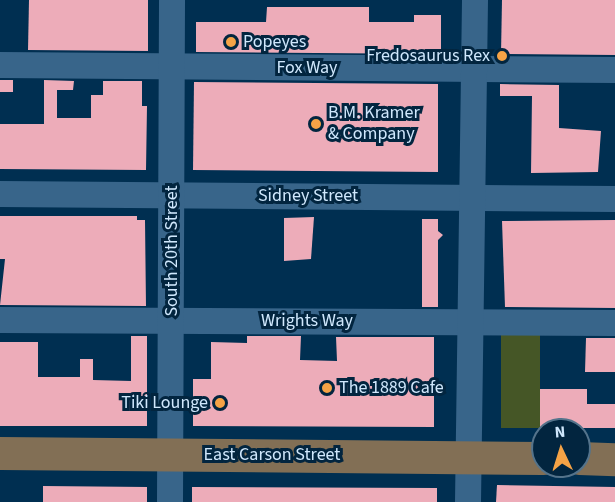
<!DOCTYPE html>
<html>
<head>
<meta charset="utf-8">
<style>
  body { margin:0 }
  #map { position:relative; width:615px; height:502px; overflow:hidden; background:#002f51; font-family:"Source Sans 3",sans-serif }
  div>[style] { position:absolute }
  .green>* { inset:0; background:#455626 }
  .building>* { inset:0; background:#edacb9 }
  .minor>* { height:26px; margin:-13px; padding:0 13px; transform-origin:13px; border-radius:13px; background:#38658a }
  .major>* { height:33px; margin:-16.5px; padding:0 16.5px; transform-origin:16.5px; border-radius:16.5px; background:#826f55 }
  .dots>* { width:16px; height:16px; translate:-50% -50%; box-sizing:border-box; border:3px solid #02253f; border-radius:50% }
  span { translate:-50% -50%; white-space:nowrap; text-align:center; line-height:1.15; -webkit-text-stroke:6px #02253f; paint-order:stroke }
  .poi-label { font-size:18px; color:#d0e8fd }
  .left { translate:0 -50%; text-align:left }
  .right { translate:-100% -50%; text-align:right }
  .street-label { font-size:18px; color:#d0e8fd }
  .north { position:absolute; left:531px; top:418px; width:60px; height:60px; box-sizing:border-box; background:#02253f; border:2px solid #54738b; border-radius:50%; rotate:356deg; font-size:16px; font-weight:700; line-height:24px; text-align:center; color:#d0e8fd }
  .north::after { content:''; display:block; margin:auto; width:21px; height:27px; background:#f5a346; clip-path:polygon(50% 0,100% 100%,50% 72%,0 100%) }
</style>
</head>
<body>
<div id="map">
  <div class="green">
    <i style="clip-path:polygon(501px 334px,540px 335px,540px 428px,501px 428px)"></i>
  </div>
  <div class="building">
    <i style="clip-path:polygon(29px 0,148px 0,148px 51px,28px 50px)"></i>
    <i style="clip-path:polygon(502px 0,615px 0,615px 55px,501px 54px)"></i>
    <i style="clip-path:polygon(267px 7px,369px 7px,369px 22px,414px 22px,414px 15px,441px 15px,441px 54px,196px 52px,196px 22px,266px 22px)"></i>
    <i style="clip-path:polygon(0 80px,13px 80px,13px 92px,0 92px)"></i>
    <i style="clip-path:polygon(44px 80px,74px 81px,73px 90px,57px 90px,57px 118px,91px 118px,91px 95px,103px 95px,103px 81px,142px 81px,142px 106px,147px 106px,146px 170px,0 169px,0 124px,44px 124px)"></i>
    <i style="clip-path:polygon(194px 82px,438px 84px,438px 172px,193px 170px)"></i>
    <i style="clip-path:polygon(500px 84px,559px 85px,559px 128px,601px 131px,598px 172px,531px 173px,532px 96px,500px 96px)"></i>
    <i style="clip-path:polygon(0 216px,137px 216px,137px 220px,145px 220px,146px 306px,0 305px,5px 259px,0 259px)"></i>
    <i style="clip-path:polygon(314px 217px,311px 259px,284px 261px,284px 218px)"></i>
    <i style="clip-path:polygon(422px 219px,438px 219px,438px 231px,443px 235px,438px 240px,438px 307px,422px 307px)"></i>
    <i style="clip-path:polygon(615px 220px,615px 308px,505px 307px,502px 221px)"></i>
    <i style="clip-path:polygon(131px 336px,147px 336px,147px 426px,0 426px,0 342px,38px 342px,38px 377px,80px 377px,80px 359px,93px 359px,93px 380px,131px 381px)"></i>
    <i style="clip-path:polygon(247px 336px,301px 336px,300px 360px,337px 361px,336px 337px,434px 337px,434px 427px,193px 426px,193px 379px,211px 379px,211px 342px,247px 343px)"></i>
    <i style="clip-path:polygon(586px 338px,615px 338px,615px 372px,585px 372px)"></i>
    <i style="clip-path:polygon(540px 389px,587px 389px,587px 404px,615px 404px,615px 428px,540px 428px)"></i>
    <i style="clip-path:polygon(497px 485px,615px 487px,615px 502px,496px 502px)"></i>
    <i style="clip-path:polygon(43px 486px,147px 487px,147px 502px,43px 502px)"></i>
    <i style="clip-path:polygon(192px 487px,437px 488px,437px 502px,192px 502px)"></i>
  </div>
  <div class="minor">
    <i style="left:0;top:65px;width:615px;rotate:0.47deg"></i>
    <i style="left:0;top:194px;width:615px;rotate:0.47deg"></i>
    <i style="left:0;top:320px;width:615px;rotate:0.28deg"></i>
    <i style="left:170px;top:502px;width:502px;rotate:-89.77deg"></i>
    <i style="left:468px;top:502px;width:502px;rotate:-89.2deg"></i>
  </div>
  <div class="major">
    <i style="left:0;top:453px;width:543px;rotate:0.53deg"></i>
    <i style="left:579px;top:458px;width:36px;rotate:2deg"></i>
  </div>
  <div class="dots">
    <i style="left:231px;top:42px;background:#f5a346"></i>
    <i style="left:502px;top:56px;background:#f5a346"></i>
    <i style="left:316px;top:124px;background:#f5a346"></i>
    <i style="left:327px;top:388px;background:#f5a346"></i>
    <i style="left:220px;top:403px;background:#f5a346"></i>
  </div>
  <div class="poi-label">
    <span class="left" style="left:243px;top:42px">Popeyes</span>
    <span class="right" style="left:490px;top:56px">Fredosaurus Rex</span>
    <span class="left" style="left:328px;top:124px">B.M. Kramer<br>&amp; Company</span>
    <span class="left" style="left:339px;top:388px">The 1889 Cafe</span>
    <span class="right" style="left:208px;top:403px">Tiki Lounge</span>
  </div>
  <div class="street-label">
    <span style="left:307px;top:68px">Fox Way</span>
    <span style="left:308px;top:196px">Sidney Street</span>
    <span style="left:172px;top:251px;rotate:-90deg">South 20th Street</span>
    <span style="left:307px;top:321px">Wrights Way</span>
    <span style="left:272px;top:455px">East Carson Street</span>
  </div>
  <div class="north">N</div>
</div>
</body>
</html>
